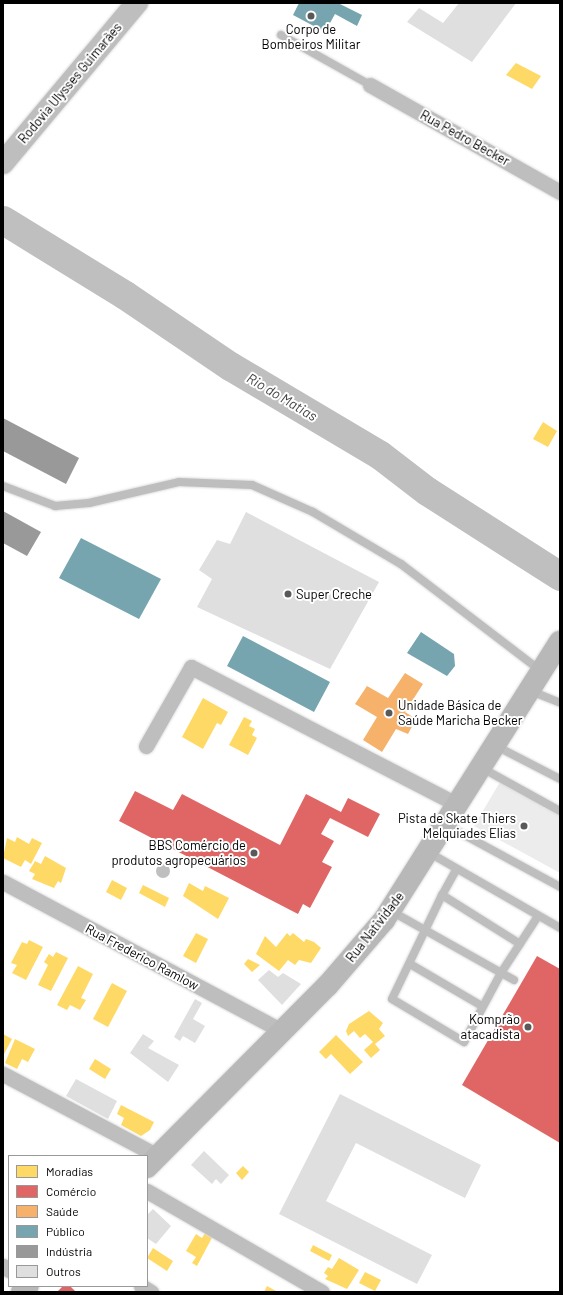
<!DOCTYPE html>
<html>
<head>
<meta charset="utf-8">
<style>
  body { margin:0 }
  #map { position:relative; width:563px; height:1295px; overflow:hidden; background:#fff; font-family:Barlow,sans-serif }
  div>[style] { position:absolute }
  .green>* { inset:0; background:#ececec }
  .water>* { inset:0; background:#bfbfbf }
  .round { border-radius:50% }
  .homes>* { inset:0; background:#ffd966 }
  .shops>* { inset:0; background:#e06666 }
  .health>* { inset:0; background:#f6b26b }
  .public>* { inset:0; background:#76a5af }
  .industry>* { inset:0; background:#999 }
  .river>* { height:29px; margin:-14.5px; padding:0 14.5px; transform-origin:14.5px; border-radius:14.5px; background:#bfbfbf }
  .building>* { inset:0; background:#dfdfdf }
  .roads { filter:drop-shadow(0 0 1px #dbdbdb) drop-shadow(0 0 1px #dbdbdb) }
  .lane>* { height:8px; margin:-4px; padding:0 4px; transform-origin:4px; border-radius:4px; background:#bebebe }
  .street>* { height:15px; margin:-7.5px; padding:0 7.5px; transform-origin:7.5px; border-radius:7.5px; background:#bebebe }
  .secondary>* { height:22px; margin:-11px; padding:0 11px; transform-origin:11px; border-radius:11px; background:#b8b8b8 }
  .highway>* { height:22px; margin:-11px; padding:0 11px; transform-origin:11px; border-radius:11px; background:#bebebe }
  .dots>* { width:11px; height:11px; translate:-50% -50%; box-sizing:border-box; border:2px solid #fff; border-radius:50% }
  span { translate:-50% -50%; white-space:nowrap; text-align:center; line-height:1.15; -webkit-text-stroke:4px #fff; paint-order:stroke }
  .poi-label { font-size:13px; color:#000 }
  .left { translate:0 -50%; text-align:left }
  .right { translate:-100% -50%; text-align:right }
  .street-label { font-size:13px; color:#000 }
  .water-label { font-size:14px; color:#444; font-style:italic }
  .frame { position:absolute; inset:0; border:4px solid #000; pointer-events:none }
  .legend { position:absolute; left:8px; top:1155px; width:140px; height:132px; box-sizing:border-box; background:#fff; border:1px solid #999; margin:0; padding:5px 7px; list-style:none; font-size:12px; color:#000 }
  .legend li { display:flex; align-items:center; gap:8px; height:20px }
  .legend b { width:20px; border:1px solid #999 }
</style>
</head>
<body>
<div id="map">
  <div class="green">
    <i style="clip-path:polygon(500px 782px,560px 816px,560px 873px,474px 826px)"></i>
  </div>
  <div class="water">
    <i class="round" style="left:156px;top:864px;width:14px;height:14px"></i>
  </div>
  <div class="homes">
    <i style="clip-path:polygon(516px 63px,541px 76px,532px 89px,506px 75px)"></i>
    <i style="clip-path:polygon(543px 422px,557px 431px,548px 447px,533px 439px)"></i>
    <i style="clip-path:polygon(203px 698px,228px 712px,221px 725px,217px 723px,203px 749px,182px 737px)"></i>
    <i style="clip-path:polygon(244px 717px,252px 721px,249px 726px,255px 729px,252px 735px,257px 738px,248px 755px,229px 745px)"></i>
    <i style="clip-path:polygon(17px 837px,29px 844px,32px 838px,42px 843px,31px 864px,25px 860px,21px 867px,3px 858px,7px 838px,15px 842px)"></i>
    <i style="clip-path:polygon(45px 856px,66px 868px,61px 883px,58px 881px,54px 888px,32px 879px,35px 874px,29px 871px,35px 861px,41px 864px)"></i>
    <i style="clip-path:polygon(112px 880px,127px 888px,121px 900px,106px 892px)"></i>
    <i style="clip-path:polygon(189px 883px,203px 891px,205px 886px,229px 898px,218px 919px,183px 896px)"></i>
    <i style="clip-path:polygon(143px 885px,169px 898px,165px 907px,139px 893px)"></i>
    <i style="clip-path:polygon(196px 933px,208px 939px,196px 963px,183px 956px)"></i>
    <i style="clip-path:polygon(287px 933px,290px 936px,293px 933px,304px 942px,306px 939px,314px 942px,321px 948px,311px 963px,299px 960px,295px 965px,288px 960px,279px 971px,256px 954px,265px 936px,276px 947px)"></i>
    <i style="clip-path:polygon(29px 940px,43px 947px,26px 980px,12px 973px,17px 965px,11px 963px,22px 942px,27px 944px)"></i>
    <i style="clip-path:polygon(56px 952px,68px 958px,51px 991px,38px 985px,48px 965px,44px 962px,49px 954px,53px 957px)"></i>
    <i style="clip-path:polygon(248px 959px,260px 965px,252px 972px,244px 964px)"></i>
    <i style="clip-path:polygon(78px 966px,93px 974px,81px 998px,86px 1000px,80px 1010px,70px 1005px,67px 1010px,57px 1005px)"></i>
    <i style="clip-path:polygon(112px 983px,127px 991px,108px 1027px,93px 1019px)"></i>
    <i style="clip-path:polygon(369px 1011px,383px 1023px,379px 1029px,385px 1036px,375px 1044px,380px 1050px,371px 1058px,364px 1050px,373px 1042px,365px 1034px,360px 1038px,354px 1031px,348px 1036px,346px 1031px,349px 1024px)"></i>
    <i style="clip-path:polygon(3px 1034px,12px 1039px,3px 1056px)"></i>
    <i style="clip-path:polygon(336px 1035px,363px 1062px,350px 1074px,331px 1054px,326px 1059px,319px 1052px)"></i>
    <i style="clip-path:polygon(15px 1039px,35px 1049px,28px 1062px,22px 1059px,17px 1069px,5px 1063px)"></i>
    <i style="clip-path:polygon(95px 1059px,111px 1069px,105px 1079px,89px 1069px)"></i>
    <i style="clip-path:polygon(121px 1105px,154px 1122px,150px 1130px,141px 1136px,121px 1125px,124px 1118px,117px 1114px)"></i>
    <i style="clip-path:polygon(243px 1166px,249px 1172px,242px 1180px,236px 1173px)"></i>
    <i style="clip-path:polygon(207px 1230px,214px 1234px,197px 1266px,192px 1263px,196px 1257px,186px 1251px,196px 1234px,202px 1238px)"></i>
    <i style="clip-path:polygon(313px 1245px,332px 1255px,329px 1261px,310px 1251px)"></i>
    <i style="clip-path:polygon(153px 1248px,173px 1261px,167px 1271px,147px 1258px)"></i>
    <i style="clip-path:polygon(339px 1258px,359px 1270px,347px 1289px,325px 1279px,328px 1276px,324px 1273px,328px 1267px,332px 1269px)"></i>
    <i style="clip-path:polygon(365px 1272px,381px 1280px,375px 1291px,359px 1283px)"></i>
    <i style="clip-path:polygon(267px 1286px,278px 1292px,264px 1292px)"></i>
  </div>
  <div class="shops">
    <i style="clip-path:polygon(135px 791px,173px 810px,182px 794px,280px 845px,306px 794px,341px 812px,348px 798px,380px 814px,368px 837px,330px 818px,321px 834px,334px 841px,322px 862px,332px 867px,310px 908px,303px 904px,298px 914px,119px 821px)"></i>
    <i style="clip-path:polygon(537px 956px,560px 969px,560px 1143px,462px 1085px)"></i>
    <i style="clip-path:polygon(63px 1286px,70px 1286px,76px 1292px,57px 1292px)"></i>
  </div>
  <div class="health">
    <i style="clip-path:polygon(405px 673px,423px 684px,405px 712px,416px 719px,408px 734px,396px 729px,382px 752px,363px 740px,377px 717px,355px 704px,367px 686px,388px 698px)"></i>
  </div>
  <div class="public">
    <i style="clip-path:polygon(299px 3px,338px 3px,362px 15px,357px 26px,335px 14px,325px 32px,293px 15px)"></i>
    <i style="clip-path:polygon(81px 538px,161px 579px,139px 619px,59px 578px)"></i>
    <i style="clip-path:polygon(421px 632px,454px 654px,455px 666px,447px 676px,407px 653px)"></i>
    <i style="clip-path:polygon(243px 636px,330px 682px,314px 712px,227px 666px)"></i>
  </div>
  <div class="industry">
    <i style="clip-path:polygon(3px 418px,79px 458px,66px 484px,3px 451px)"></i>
    <i style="clip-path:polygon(3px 511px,41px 532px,27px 556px,3px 543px)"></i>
  </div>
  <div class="river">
    <i style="left:3px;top:220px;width:143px;rotate:31.6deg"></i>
    <i style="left:125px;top:295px;width:127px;rotate:34.1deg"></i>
    <i style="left:230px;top:366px;width:174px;rotate:30.7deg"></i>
    <i style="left:380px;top:455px;width:59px;rotate:37.5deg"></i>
    <i style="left:427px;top:491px;width:158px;rotate:32.6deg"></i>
  </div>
  <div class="building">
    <i style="clip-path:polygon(459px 3px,516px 3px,472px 62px,407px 22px,419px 8px,443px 23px)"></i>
    <i style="clip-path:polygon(246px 512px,379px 582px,330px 669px,197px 607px,212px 579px,199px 570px,217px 540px,230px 544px)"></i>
    <i style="clip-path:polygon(269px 970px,278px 977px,283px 973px,301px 984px,282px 1005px,258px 980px)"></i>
    <i style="clip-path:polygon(195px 999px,202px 1003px,193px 1019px,205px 1026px,195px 1043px,183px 1036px,180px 1041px,174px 1037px)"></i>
    <i style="clip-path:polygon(143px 1034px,154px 1041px,148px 1048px,179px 1065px,168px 1082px,130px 1053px)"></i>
    <i style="clip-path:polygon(76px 1079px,117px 1101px,108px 1119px,66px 1096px)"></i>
    <i style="clip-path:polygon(340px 1094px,481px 1165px,465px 1198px,356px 1143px,326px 1201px,432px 1255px,417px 1284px,279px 1214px)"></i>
    <i style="clip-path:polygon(204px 1151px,229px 1175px,221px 1184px,216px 1179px,212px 1184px,191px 1165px)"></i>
    <i style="clip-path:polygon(153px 1209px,171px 1226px,156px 1244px,147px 1238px,147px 1215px)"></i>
  </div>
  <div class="roads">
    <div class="lane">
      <i style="left:281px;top:35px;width:102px;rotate:29.3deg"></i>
      <i style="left:3px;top:486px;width:56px;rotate:21deg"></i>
      <i style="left:55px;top:506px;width:34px;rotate:-5deg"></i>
      <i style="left:89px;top:503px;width:92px;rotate:-13.1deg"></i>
      <i style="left:179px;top:482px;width:73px;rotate:2.4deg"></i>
      <i style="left:252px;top:485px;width:67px;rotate:23.9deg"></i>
      <i style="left:313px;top:512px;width:102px;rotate:30.6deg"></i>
      <i style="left:401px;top:564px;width:176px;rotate:37.4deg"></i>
      <i style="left:531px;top:691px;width:31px;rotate:22deg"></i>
      <i style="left:496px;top:746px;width:72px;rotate:27.3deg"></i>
      <i style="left:482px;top:768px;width:89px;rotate:28.9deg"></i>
      <i style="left:446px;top:825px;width:130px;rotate:28.5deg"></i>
      <i style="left:428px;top:852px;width:152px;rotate:29.9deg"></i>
      <i style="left:456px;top:870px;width:29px;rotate:119deg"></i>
      <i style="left:442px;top:895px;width:92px;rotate:32.1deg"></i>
      <i style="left:442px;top:895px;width:115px;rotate:115.7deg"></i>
      <i style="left:392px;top:999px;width:84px;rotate:30.8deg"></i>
      <i style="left:464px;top:1042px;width:78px;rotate:-61.8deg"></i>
      <i style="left:501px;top:973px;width:68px;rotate:-57deg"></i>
      <i style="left:391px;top:911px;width:141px;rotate:29.3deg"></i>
      <i style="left:410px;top:964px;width:83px;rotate:30.3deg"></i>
    </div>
    <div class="street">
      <i style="left:370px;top:85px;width:218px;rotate:29.4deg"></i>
      <i style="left:146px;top:746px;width:91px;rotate:-60.3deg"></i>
      <i style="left:191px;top:667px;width:301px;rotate:27.3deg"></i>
      <i style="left:3px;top:882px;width:316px;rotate:28.1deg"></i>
      <i style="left:3px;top:1074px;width:175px;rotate:27.9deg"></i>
      <i style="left:147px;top:1191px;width:202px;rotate:30deg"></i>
      <i style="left:3px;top:1266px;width:7px;rotate:34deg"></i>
      <i style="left:141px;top:1286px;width:12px;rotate:31deg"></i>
    </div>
    <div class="secondary">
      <i style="left:147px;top:1167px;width:257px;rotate:-45.2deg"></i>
      <i style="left:328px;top:985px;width:86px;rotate:-49.3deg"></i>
      <i style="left:384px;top:920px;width:329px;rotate:-57.7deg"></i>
      <i style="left:22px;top:1292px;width:8px;rotate:-45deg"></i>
    </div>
    <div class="highway">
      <i style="left:3px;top:163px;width:209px;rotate:-50.1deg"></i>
    </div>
  </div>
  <div class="dots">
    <i style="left:311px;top:16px;background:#595959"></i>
    <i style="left:288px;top:594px;background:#595959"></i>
    <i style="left:389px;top:713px;background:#595959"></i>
    <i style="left:524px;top:826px;background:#595959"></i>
    <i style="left:254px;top:853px;background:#595959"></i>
    <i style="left:528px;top:1027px;background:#595959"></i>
  </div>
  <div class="poi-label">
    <span style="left:311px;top:37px">Corpo de<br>Bombeiros Militar</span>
    <span class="left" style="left:296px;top:594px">Super Creche</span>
    <span class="left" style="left:398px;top:713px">Unidade Básica de<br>Saúde Maricha Becker</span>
    <span class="right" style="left:516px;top:826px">Pista de Skate Thiers<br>Melquiades Elias</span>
    <span class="right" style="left:246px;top:853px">BBS Comércio de<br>produtos agropecuários</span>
    <span class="right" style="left:520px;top:1027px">Komprão<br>atacadista</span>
  </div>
  <div class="street-label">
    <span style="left:70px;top:83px;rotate:-50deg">Rodovia Ulysses Guimarães</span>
    <span style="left:465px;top:138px;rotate:29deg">Rua Pedro Becker</span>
    <span style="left:375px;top:927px;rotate:-52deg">Rua Natividade</span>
    <span style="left:142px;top:957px;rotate:28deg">Rua Frederico Ramlow</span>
  </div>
  <div class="water-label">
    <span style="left:282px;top:397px;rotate:31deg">Rio do Matias</span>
  </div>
  <div class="frame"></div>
  <ul class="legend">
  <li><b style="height:11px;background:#ffd966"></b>Moradias</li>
  <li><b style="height:11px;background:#e06666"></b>Comércio</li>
  <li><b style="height:11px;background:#f6b26b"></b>Saúde</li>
  <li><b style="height:11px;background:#76a5af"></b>Público</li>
  <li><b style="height:11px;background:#999"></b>Indústria</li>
  <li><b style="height:11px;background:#dfdfdf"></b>Outros</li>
  </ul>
</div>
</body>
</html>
